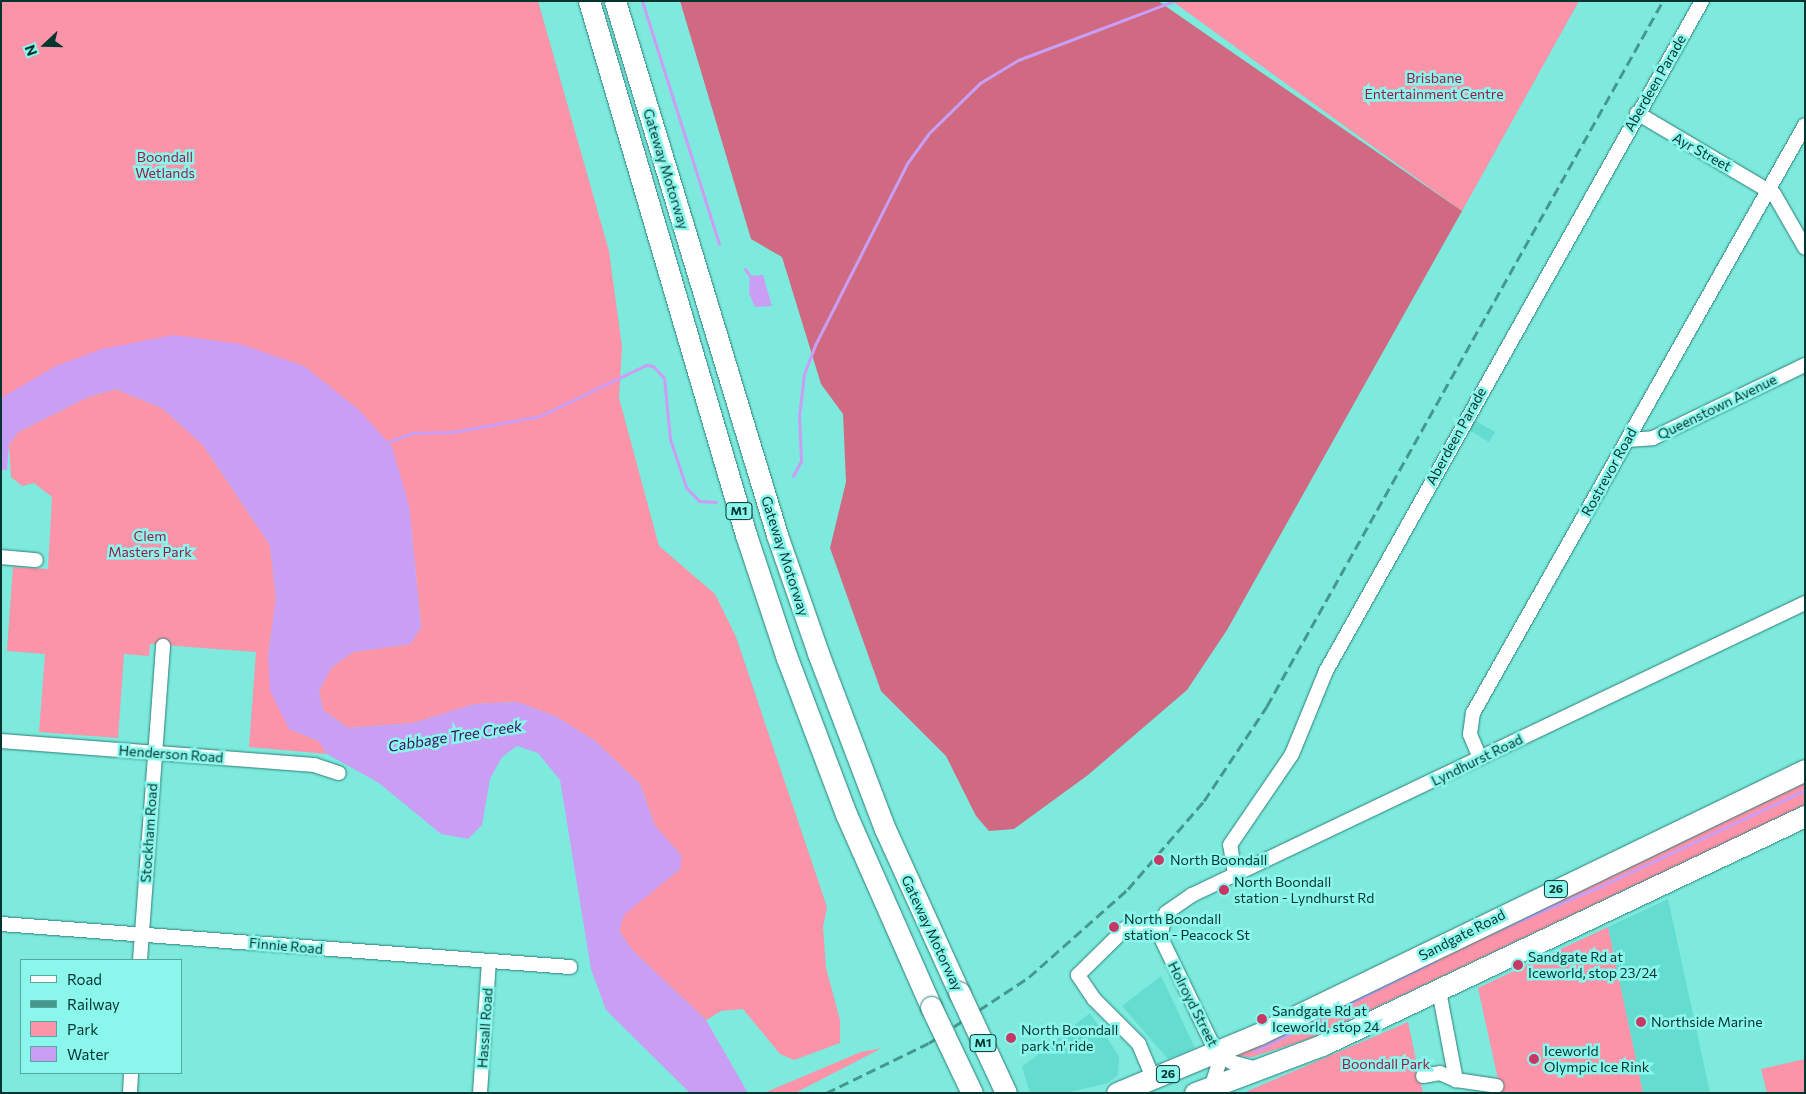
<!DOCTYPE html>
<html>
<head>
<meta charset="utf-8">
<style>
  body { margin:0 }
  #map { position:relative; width:1806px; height:1094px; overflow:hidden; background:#7ee9dd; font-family:Commissioner,sans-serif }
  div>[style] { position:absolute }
  .built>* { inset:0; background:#65dcd0 }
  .green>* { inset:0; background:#fb93a9 }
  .forest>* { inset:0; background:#cf6a82 }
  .water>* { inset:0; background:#ca9ef5 }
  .stream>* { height:3px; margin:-1.5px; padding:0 1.5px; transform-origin:1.5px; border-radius:1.5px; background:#ca9ef5 }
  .roads { filter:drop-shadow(0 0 1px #2a7f77) drop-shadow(0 0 1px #2a7f77) }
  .minor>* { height:14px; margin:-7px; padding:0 7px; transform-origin:7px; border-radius:7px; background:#fff }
  .highway>* { height:21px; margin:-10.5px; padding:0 10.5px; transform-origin:10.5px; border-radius:10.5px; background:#fff }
  .rail>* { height:3px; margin-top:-1.5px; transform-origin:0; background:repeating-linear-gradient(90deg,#46978e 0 10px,transparent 0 15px) }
  .bridges { filter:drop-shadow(0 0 1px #2a7f77) drop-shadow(0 0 1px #2a7f77) }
  .highway-bridge>* { height:21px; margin:-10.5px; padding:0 10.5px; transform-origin:10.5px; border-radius:10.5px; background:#fff }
  .dots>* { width:14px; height:14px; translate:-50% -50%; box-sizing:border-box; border:2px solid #8bf6eb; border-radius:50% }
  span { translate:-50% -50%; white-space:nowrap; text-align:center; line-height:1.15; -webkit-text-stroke:5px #8bf6eb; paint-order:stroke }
  .shield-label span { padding:1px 4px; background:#8bf6eb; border:1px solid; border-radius:4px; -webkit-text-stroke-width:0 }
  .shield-label { font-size:12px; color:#023430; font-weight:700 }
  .park-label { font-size:14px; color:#971d47 }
  .street-label { font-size:14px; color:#023430 }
  .poi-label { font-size:14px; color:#023430 }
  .left { translate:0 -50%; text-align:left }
  .water-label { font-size:15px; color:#3c105c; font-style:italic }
  .frame { position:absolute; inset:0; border:2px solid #023430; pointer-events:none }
  .legend { position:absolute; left:20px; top:959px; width:162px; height:115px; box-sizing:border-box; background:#8bf6eb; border:1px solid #54a8a0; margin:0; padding:6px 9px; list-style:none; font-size:15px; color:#023430 }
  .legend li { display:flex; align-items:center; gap:10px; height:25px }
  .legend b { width:25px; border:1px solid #54a8a0 }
  .north { position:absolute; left:20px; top:20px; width:50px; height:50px; -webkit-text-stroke:4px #8bf6eb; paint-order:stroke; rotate:249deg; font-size:14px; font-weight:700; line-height:20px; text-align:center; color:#023430 }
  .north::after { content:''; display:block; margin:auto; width:18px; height:22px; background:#023430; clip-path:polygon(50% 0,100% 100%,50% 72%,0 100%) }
</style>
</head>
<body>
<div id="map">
  <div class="built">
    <i style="clip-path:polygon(1474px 420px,1495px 432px,1489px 442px,1469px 430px)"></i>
    <i style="clip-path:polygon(1668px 899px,1710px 1093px,1643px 1093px,1608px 927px)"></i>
    <i style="clip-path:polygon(1161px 976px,1195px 1048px,1168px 1059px,1122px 1006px)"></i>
    <i style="clip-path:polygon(1090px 1013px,1119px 1056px,1118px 1075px,1108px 1083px,1065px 1093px,1030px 1093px,1022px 1067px)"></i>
  </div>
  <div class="green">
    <i style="clip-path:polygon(1px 1px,538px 1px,609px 251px,622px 347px,619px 398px,659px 546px,715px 594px,736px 637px,827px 907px,823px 927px,826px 968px,840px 1020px,840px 1043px,794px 1060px,780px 1054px,743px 1009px,721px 1011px,706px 1020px,633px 951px,619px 931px,623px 915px,680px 869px,681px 855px,655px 826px,640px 784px,595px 741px,555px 716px,517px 702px,475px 704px,413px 723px,348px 728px,323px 710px,319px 691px,331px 668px,353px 652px,410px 644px,421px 627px,409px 505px,304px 366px,1px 398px)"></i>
    <i style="clip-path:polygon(1172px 1px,1579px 1px,1462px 211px)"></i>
    <i style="clip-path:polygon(116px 389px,162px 408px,203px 445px,270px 545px,276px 598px,268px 657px,289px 729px,319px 741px,327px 754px,249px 747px,256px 652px,150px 644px,149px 656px,124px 654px,118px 738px,39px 732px,45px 654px,7px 651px,13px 567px,48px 569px,52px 497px,34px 483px,22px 486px,11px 477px,9px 444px,18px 432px,88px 397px)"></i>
    <i style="clip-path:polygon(1805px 774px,1805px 804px,1786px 814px,1311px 1038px,1252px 1057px,1237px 1056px,1238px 1051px)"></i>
    <i style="clip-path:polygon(1608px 927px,1643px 1093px,1501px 1093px,1478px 988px)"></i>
    <i style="clip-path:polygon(1408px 1022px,1423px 1093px,1245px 1093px,1250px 1090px)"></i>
    <i style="clip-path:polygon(882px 1048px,795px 1093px,764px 1093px,861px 1052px)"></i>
    <i style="clip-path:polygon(1805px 1059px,1805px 1093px,1767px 1093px,1761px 1069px)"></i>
  </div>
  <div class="forest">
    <i style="clip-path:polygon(680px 1px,1158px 1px,1462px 211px,1227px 630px,1187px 690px,1088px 775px,1014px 829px,989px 831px,976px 816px,946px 756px,881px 691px,830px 548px,846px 482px,843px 414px,821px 384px,782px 257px,751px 239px)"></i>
  </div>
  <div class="water">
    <i style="clip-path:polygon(763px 275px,772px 306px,755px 307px,749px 293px,750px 276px)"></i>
    <i style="clip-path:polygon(174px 335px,240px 344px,304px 366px,359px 410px,392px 447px,409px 505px,421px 627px,410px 644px,353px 652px,331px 668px,319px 691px,323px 710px,348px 728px,413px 723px,475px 704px,517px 702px,555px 716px,595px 741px,640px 784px,655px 826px,681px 855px,681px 868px,624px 915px,619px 931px,633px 951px,706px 1020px,748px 1093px,690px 1093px,606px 1010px,591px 969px,560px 780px,538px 753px,517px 746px,502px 757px,490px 779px,482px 825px,468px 839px,441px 834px,379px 783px,327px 754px,319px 741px,289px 729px,270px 691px,268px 657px,276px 598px,270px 545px,203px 445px,162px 408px,116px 389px,88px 397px,18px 432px,9px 444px,7px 470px,1px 470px,1px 398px,56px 366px,102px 349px)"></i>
  </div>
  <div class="stream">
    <i style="left:642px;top:1px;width:255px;rotate:72.4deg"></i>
    <i style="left:745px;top:269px;width:9px;rotate:54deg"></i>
    <i style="left:385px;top:443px;width:30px;rotate:-20deg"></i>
    <i style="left:413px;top:433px;width:40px;rotate:-1.4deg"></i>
    <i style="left:453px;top:432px;width:88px;rotate:-10.4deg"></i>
    <i style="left:540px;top:416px;width:118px;rotate:-25.7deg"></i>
    <i style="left:646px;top:365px;width:7px;rotate:8deg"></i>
    <i style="left:653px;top:366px;width:16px;rotate:47deg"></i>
    <i style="left:664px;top:378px;width:61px;rotate:84.4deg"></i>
    <i style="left:670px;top:439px;width:51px;rotate:71.6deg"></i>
    <i style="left:686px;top:487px;width:19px;rotate:47deg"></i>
    <i style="left:699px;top:501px;width:17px;rotate:3deg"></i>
    <i style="left:793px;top:476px;width:17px;rotate:-62deg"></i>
    <i style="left:801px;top:461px;width:45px;rotate:-92.5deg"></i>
    <i style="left:799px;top:416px;width:42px;rotate:-83.2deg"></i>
    <i style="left:804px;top:374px;width:31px;rotate:-69deg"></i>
    <i style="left:815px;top:345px;width:205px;rotate:-63.1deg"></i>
    <i style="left:908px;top:162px;width:34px;rotate:-54deg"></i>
    <i style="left:928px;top:134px;width:73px;rotate:-44.4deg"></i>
    <i style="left:980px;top:83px;width:44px;rotate:-31.2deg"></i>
    <i style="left:1018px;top:60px;width:167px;rotate:-20.7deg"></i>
    <i style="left:1483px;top:936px;width:126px;rotate:-22.9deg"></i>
    <i style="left:1599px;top:887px;width:228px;rotate:-25.2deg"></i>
    <i style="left:1255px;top:1051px;width:205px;rotate:-26.7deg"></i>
  </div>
  <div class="roads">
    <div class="minor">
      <i style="left:1637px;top:113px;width:159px;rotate:30.6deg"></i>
      <i style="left:1774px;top:194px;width:62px;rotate:60.1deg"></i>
      <i style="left:1627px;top:440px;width:26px;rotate:-4deg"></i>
      <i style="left:1653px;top:438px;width:169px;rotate:-25.7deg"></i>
      <i style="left:1px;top:557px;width:35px;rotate:5deg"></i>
      <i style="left:1px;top:741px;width:314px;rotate:4.4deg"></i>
      <i style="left:314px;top:765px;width:26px;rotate:18deg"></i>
      <i style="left:1480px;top:758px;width:26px;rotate:-113deg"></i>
      <i style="left:1470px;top:734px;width:21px;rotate:-82deg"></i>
      <i style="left:1473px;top:713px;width:675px;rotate:-60.55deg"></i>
      <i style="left:1235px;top:875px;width:30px;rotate:-99deg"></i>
      <i style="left:1230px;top:845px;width:110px;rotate:-55.7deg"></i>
      <i style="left:1292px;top:754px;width:90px;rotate:-67.7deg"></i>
      <i style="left:1326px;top:671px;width:768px;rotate:-60.7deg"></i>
      <i style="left:1px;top:924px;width:571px;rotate:4.32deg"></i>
      <i style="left:140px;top:960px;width:315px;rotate:-85.8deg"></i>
      <i style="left:1439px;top:991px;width:91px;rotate:79.2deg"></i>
      <i style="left:1456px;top:1080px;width:41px;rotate:8.3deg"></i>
      <i style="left:1218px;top:1052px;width:16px;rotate:38deg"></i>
      <i style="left:1231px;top:1062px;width:28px;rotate:15deg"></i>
      <i style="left:1423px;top:1076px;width:17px;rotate:-10deg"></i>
      <i style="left:1440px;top:1073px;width:17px;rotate:24deg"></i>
      <i style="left:1154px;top:1080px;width:39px;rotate:-113deg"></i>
      <i style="left:1139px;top:1044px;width:64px;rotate:-135deg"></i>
      <i style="left:1094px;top:999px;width:29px;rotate:-124deg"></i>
      <i style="left:1078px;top:975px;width:67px;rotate:-44.4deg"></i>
      <i style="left:1126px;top:928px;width:16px;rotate:-15deg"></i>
      <i style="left:1141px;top:924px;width:18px;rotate:13deg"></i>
      <i style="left:1211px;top:1088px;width:29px;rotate:-72deg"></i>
      <i style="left:1220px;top:1060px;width:138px;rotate:-115.8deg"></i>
      <i style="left:1160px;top:936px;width:24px;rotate:-75deg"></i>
      <i style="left:1166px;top:913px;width:32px;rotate:-35deg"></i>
      <i style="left:1192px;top:895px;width:679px;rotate:-25.47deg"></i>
      <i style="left:130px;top:1093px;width:20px;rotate:-87deg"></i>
      <i style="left:480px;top:1093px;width:131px;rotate:-86.1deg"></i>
    </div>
    <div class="highway">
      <i style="left:589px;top:1px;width:557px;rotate:73.62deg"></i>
      <i style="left:746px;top:535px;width:130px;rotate:71.6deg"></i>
      <i style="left:787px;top:658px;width:167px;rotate:69.3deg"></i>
      <i style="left:846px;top:814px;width:211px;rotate:66.2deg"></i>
      <i style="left:615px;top:1px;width:558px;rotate:73.12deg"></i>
      <i style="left:777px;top:535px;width:125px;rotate:70.8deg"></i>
      <i style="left:818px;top:653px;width:188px;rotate:69.2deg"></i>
      <i style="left:885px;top:829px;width:179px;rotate:65.6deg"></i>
      <i style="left:1117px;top:1093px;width:154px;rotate:-22.6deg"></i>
      <i style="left:1259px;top:1034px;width:606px;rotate:-25.8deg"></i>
      <i style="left:1195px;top:1093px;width:136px;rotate:-20.7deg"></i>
      <i style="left:1322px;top:1045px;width:535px;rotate:-25.37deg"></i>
    </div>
  </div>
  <div class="rail">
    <i style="left:826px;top:1093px;width:114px;rotate:-25.9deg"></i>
    <i style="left:929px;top:1043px;width:120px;rotate:-33.4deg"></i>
    <i style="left:1029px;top:977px;width:132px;rotate:-41.6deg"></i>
    <i style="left:1128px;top:889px;width:116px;rotate:-49.2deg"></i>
    <i style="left:1204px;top:801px;width:114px;rotate:-56.4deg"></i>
    <i style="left:1267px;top:706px;width:809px;rotate:-60.68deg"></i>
  </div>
  <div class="bridges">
    <div class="highway-bridge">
      <i style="left:959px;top:992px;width:111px;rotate:65deg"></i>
      <i style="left:931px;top:1007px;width:95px;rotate:64.5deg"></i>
    </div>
  </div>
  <div class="dots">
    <i style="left:1159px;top:860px;background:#c73964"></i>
    <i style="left:1224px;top:890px;background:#c73964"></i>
    <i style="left:1114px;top:927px;background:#c73964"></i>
    <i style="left:1518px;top:965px;background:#c73964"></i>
    <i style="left:1262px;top:1019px;background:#c73964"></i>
    <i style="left:1641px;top:1022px;background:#c73964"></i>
    <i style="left:1011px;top:1038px;background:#c73964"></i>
    <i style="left:1534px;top:1059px;background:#c73964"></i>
  </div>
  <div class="shield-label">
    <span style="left:739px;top:511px">M1</span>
    <span style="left:1556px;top:889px">26</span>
    <span style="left:983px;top:1043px">M1</span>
    <span style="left:1168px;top:1074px">26</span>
  </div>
  <div class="park-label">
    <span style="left:1434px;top:86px">Brisbane<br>Entertainment Centre</span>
    <span style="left:165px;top:165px">Boondall<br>Wetlands</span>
    <span style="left:150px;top:544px">Clem<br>Masters Park</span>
    <span style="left:1386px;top:1064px">Boondall Park</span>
  </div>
  <div class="street-label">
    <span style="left:1655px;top:83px;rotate:-60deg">Aberdeen Parade</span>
    <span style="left:1702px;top:152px;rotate:29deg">Ayr Street</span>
    <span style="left:666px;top:169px;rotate:73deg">Gateway Motorway</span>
    <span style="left:1717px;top:407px;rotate:-26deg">Queenstown Avenue</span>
    <span style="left:1456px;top:436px;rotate:-61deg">Aberdeen Parade</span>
    <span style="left:1609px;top:472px;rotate:-61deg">Rostrevor Road</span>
    <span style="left:785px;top:556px;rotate:72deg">Gateway Motorway</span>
    <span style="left:171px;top:754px;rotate:4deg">Henderson Road</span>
    <span style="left:1477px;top:760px;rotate:-26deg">Lyndhurst Road</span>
    <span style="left:149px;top:833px;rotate:-86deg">Stockham Road</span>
    <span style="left:932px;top:933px;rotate:65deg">Gateway Motorway</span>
    <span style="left:1462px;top:935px;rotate:-27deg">Sandgate Road</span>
    <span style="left:286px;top:946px;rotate:5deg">Finnie Road</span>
    <span style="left:1193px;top:1004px;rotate:63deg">Holroyd Street</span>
    <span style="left:485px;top:1028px;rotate:-86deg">Hassall Road</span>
  </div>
  <div class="poi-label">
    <span class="left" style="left:1170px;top:860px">North Boondall</span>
    <span class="left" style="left:1234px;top:890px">North Boondall<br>station - Lyndhurst Rd</span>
    <span class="left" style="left:1124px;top:927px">North Boondall<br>station - Peacock St</span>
    <span class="left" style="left:1528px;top:965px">Sandgate Rd at<br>Iceworld, stop 23/24</span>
    <span class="left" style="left:1272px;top:1019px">Sandgate Rd at<br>Iceworld, stop 24</span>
    <span class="left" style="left:1651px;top:1022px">Northside Marine</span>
    <span class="left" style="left:1021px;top:1038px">North Boondall<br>park 'n' ride</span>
    <span class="left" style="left:1544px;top:1059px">Iceworld<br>Olympic Ice Rink</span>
  </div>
  <div class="water-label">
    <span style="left:455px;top:736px;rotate:-9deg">Cabbage Tree Creek</span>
  </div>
  <div class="frame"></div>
  <ul class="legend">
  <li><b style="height:6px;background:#fff"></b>Road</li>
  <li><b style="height:6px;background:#46978e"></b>Railway</li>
  <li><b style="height:14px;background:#fb93a9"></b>Park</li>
  <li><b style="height:14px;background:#ca9ef5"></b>Water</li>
  </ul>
  <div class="north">N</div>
</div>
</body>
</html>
